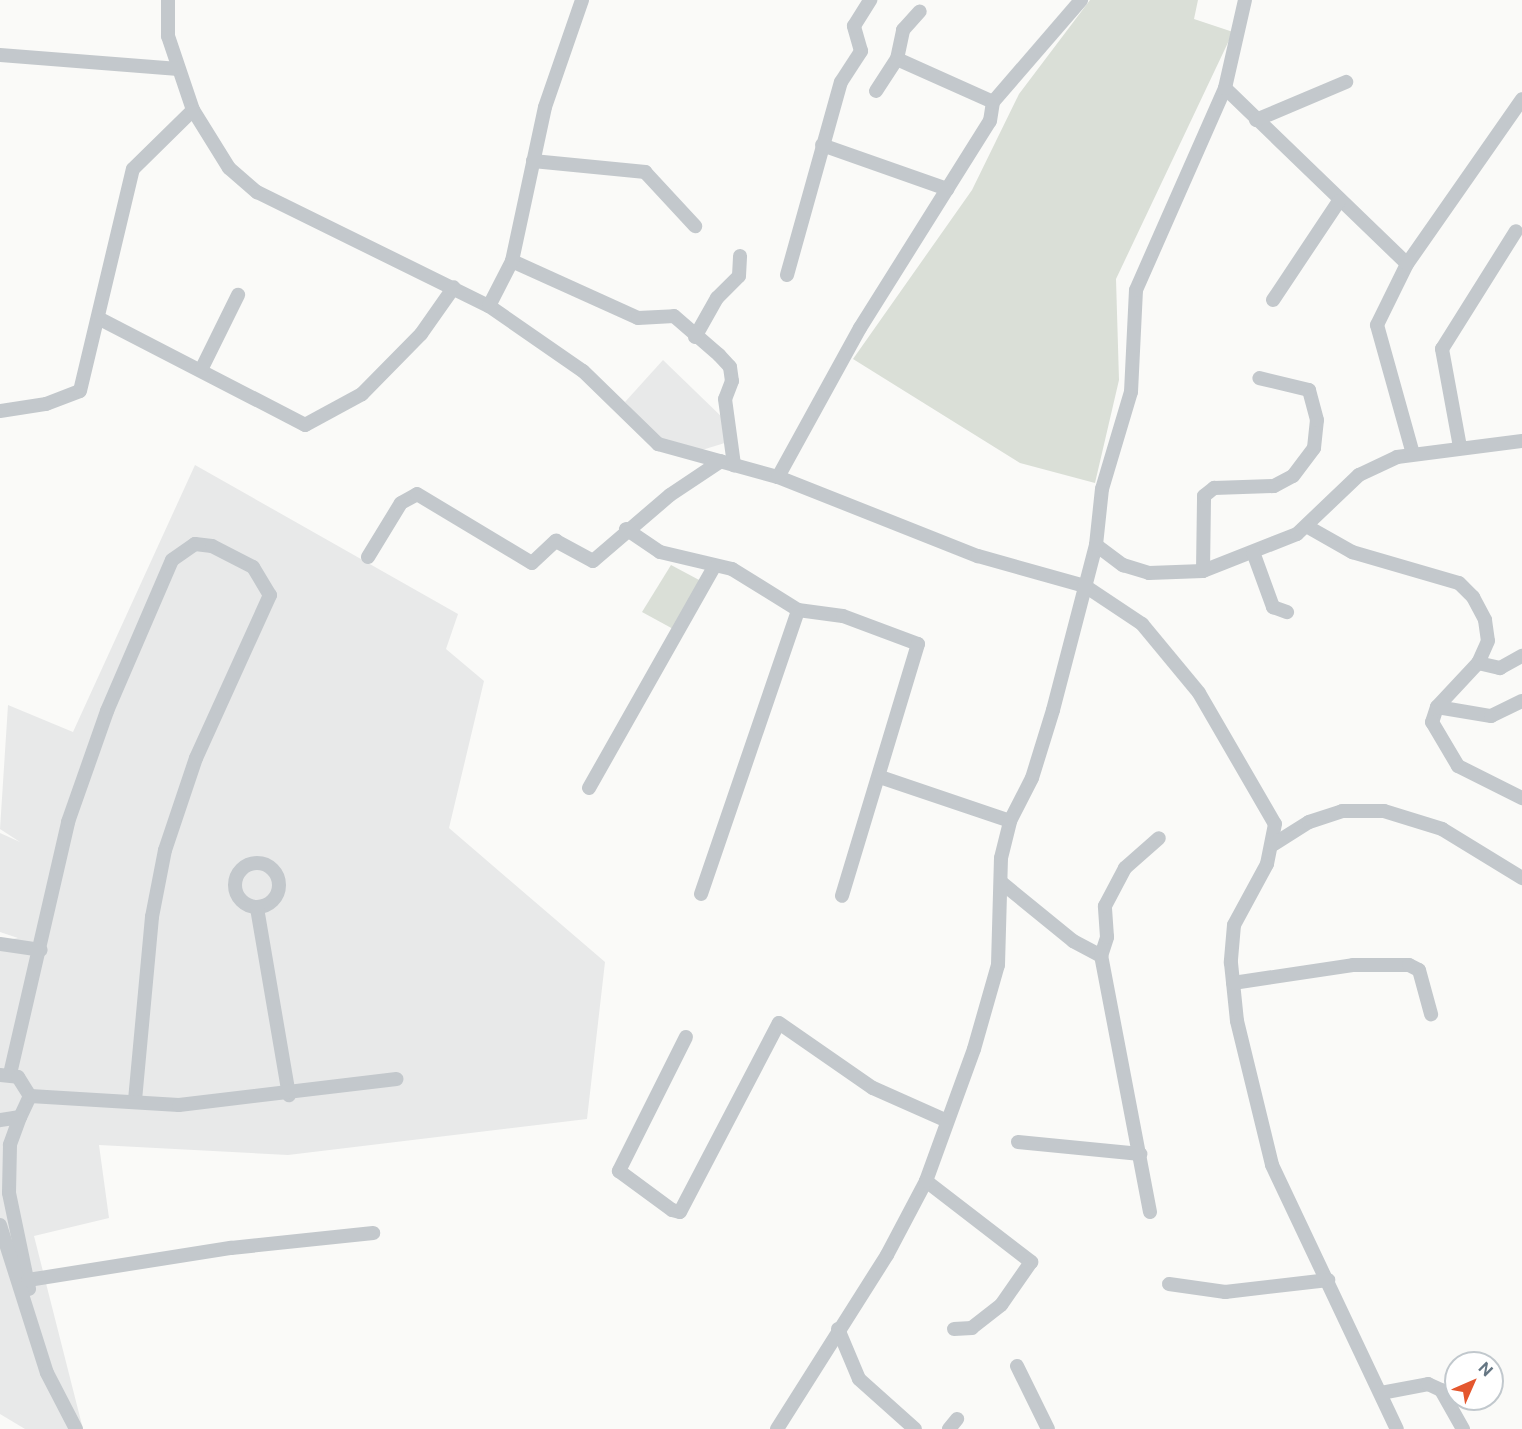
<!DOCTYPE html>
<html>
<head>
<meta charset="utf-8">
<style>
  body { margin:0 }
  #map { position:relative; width:1522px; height:1429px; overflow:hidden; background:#fafaf8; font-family:"Public Sans",sans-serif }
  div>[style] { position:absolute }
  .built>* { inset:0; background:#e8e9e9 }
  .green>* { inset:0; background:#dadfd7 }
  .minor>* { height:14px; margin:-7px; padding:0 7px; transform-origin:7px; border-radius:7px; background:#c3c8cc }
  .minor>.ring { margin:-7px; padding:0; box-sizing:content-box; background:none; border:14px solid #c3c8cc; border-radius:50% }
  span { translate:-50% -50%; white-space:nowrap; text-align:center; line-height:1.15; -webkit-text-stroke:6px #fff; paint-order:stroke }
  .north { position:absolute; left:1444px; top:1351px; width:60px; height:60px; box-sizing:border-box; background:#fff; border:2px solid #c1c8cd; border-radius:50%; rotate:45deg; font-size:16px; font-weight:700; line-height:24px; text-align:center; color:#657683 }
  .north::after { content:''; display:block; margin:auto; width:21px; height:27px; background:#e4572e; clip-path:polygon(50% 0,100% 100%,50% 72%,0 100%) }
</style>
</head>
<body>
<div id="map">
  <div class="built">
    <i style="clip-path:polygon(663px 360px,726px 421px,728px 442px,702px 450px,662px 441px,625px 402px)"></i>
    <i style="clip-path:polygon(195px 465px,458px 614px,446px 649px,484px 681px,449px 828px,605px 962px,587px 1119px,288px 1155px,99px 1145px,109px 1218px,34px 1236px,83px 1429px,25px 1429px,0 1414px,0 941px,18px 938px,0 932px,0 833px,20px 842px,0 829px,8px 705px,73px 732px)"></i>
  </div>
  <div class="green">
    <i style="clip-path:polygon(1090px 0,1198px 0,1194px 19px,1233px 32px,1116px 279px,1119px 380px,1095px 483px,1020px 463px,853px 359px,972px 190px,1019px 94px)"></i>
    <i style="clip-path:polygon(671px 565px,701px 581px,675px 630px,642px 612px)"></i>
  </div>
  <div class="minor">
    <i style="left:168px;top:0;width:36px;rotate:90deg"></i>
    <i style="left:168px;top:36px;width:78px;rotate:71.3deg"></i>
    <i style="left:193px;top:110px;width:68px;rotate:58.2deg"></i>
    <i style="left:229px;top:168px;width:37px;rotate:41deg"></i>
    <i style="left:257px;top:192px;width:258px;rotate:26.2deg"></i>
    <i style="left:489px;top:306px;width:114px;rotate:34.7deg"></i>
    <i style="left:583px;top:371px;width:105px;rotate:44.2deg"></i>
    <i style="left:658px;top:444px;width:124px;rotate:15.4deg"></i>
    <i style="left:778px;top:477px;width:215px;rotate:21.6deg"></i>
    <i style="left:978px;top:556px;width:111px;rotate:15.7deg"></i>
    <i style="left:1085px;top:586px;width:69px;rotate:33.7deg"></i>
    <i style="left:1142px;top:624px;width:89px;rotate:50.4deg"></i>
    <i style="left:1199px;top:693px;width:151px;rotate:59.9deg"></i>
    <i style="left:1275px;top:824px;width:41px;rotate:101.3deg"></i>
    <i style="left:1267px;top:864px;width:69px;rotate:118.4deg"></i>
    <i style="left:1234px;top:925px;width:38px;rotate:95deg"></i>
    <i style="left:1231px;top:963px;width:58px;rotate:84.1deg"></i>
    <i style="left:1237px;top:1021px;width:148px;rotate:76.3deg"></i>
    <i style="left:1272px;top:1165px;width:292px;rotate:64.7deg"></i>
    <i style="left:0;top:55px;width:179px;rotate:4.5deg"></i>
    <i style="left:897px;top:59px;width:105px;rotate:24.1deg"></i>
    <i style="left:1225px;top:88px;width:253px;rotate:44deg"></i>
    <i style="left:1407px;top:264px;width:68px;rotate:116.2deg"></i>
    <i style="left:1377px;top:325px;width:134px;rotate:74.4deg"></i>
    <i style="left:876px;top:91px;width:38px;rotate:-57deg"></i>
    <i style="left:897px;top:59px;width:30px;rotate:-78deg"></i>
    <i style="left:903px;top:30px;width:25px;rotate:-48deg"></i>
    <i style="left:1256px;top:120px;width:98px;rotate:-22.9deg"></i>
    <i style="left:822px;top:145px;width:133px;rotate:19.4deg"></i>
    <i style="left:533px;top:161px;width:113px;rotate:5.6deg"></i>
    <i style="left:645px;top:172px;width:74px;rotate:47.2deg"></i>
    <i style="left:512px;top:261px;width:138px;rotate:24.3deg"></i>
    <i style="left:638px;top:318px;width:36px;rotate:-3deg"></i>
    <i style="left:674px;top:316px;width:60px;rotate:40.9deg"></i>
    <i style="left:719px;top:355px;width:16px;rotate:47deg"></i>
    <i style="left:730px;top:367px;width:14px;rotate:82deg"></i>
    <i style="left:732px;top:381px;width:19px;rotate:111deg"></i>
    <i style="left:725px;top:399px;width:67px;rotate:82.2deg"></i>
    <i style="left:1407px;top:264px;width:201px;rotate:-55.1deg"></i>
    <i style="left:787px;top:275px;width:200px;rotate:-74.4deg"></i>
    <i style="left:841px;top:82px;width:37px;rotate:-57deg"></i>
    <i style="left:861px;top:51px;width:26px;rotate:-106deg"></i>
    <i style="left:854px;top:26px;width:31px;rotate:-58deg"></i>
    <i style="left:1273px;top:300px;width:119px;rotate:-56.3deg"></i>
    <i style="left:489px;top:306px;width:51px;rotate:-62.9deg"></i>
    <i style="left:512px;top:261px;width:157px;rotate:-77.9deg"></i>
    <i style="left:545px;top:107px;width:113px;rotate:-70.9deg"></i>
    <i style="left:100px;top:319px;width:231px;rotate:27.3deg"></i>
    <i style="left:305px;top:425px;width:65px;rotate:-28.5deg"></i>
    <i style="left:362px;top:394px;width:84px;rotate:-45.5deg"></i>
    <i style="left:421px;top:334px;width:57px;rotate:-54.9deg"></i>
    <i style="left:695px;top:337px;width:45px;rotate:-60.6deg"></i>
    <i style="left:717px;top:298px;width:31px;rotate:-45deg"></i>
    <i style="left:739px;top:276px;width:20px;rotate:-87deg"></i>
    <i style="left:201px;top:370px;width:84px;rotate:-63.7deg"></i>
    <i style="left:0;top:411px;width:47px;rotate:-8.7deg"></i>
    <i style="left:46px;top:404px;width:36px;rotate:-21deg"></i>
    <i style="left:80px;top:391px;width:228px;rotate:-76.6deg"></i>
    <i style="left:133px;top:169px;width:84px;rotate:-44.5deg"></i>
    <i style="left:1460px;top:447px;width:100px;rotate:-100.4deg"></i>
    <i style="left:1442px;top:349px;width:139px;rotate:-57.9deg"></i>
    <i style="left:778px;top:477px;width:170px;rotate:-61.2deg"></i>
    <i style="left:860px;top:328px;width:244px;rotate:-57.9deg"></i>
    <i style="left:990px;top:121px;width:19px;rotate:-81deg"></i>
    <i style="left:993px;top:102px;width:135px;rotate:-49.2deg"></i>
    <i style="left:1308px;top:527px;width:51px;rotate:29.6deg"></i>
    <i style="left:1352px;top:552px;width:111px;rotate:16.2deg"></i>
    <i style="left:1459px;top:583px;width:20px;rotate:45deg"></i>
    <i style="left:1473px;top:597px;width:26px;rotate:62deg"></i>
    <i style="left:1485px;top:620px;width:21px;rotate:82deg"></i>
    <i style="left:1488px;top:641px;width:24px;rotate:114deg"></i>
    <i style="left:1478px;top:663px;width:60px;rotate:133deg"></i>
    <i style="left:1437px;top:707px;width:16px;rotate:108deg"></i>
    <i style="left:1432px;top:722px;width:51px;rotate:59.4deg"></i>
    <i style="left:1458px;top:766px;width:72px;rotate:26.6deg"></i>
    <i style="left:626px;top:529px;width:41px;rotate:34.1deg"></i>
    <i style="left:660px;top:552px;width:74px;rotate:13.3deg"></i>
    <i style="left:732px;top:569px;width:78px;rotate:31.8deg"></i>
    <i style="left:798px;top:610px;width:45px;rotate:7.6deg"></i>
    <i style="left:843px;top:616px;width:80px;rotate:20.5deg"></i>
    <i style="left:918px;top:644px;width:263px;rotate:106.8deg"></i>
    <i style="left:1096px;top:545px;width:34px;rotate:37deg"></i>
    <i style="left:1123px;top:565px;width:27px;rotate:17deg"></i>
    <i style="left:1149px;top:573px;width:54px;rotate:-2.1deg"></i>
    <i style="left:1203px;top:571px;width:101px;rotate:-21.5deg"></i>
    <i style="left:1297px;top:534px;width:86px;rotate:-43.6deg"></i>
    <i style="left:1359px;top:475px;width:42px;rotate:-25.3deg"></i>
    <i style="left:1397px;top:457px;width:126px;rotate:-7.3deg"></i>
    <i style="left:1253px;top:552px;width:59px;rotate:70deg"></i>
    <i style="left:1273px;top:607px;width:15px;rotate:20deg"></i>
    <i style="left:368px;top:557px;width:63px;rotate:-58.6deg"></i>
    <i style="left:401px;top:503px;width:18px;rotate:-29deg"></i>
    <i style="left:417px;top:494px;width:134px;rotate:31deg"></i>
    <i style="left:532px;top:563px;width:33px;rotate:-43deg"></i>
    <i style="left:556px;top:541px;width:42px;rotate:28.4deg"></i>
    <i style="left:593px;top:561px;width:101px;rotate:-40.6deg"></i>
    <i style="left:670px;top:495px;width:61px;rotate:-33.7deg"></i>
    <i style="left:1203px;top:571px;width:75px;rotate:-89.2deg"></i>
    <i style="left:1204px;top:496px;width:13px;rotate:-39deg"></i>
    <i style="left:1214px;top:488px;width:60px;rotate:-1.9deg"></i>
    <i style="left:1274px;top:486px;width:21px;rotate:-28deg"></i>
    <i style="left:1293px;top:476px;width:35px;rotate:-53deg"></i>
    <i style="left:1314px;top:448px;width:28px;rotate:-84deg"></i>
    <i style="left:1317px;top:420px;width:31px;rotate:-105deg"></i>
    <i style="left:1309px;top:390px;width:51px;rotate:-166.5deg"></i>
    <i style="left:1478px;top:663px;width:23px;rotate:13deg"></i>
    <i style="left:1500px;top:668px;width:25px;rotate:-29deg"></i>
    <i style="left:1437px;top:707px;width:55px;rotate:9.5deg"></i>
    <i style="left:1491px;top:716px;width:34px;rotate:-26deg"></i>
    <i style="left:880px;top:777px;width:137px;rotate:18.7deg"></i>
    <i style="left:589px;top:788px;width:252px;rotate:-60.5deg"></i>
    <i style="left:1274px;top:844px;width:41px;rotate:-32.2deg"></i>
    <i style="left:1309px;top:822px;width:35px;rotate:-18deg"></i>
    <i style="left:1342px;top:811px;width:42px"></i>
    <i style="left:1384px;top:811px;width:61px;rotate:17.2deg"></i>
    <i style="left:1442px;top:829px;width:94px;rotate:31.5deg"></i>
    <i class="ring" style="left:235px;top:863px;width:30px;height:30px"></i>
    <i style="left:1002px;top:883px;width:92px;rotate:39.2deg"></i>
    <i style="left:1073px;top:941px;width:32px;rotate:28deg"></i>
    <i style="left:701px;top:894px;width:300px;rotate:-71.1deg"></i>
    <i style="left:257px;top:908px;width:190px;rotate:80.3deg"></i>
    <i style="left:0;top:944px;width:41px;rotate:8.3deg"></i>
    <i style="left:1233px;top:983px;width:121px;rotate:-8.5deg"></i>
    <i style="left:1353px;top:965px;width:56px"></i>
    <i style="left:1409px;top:965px;width:11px;rotate:27deg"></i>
    <i style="left:1419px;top:970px;width:46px;rotate:74.7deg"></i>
    <i style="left:686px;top:1037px;width:150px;rotate:116.6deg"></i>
    <i style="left:619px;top:1171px;width:66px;rotate:36.3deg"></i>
    <i style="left:672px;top:1210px;width:8px;rotate:14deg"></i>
    <i style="left:680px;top:1212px;width:213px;rotate:-62.4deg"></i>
    <i style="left:779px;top:1023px;width:114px;rotate:34.7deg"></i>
    <i style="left:873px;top:1088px;width:81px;rotate:24deg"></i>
    <i style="left:10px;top:1074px;width:259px;rotate:-77deg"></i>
    <i style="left:68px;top:822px;width:118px;rotate:-70.6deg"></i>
    <i style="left:107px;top:711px;width:164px;rotate:-66.7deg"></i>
    <i style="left:172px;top:560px;width:28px;rotate:-35deg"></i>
    <i style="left:195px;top:544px;width:17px;rotate:7deg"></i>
    <i style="left:212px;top:546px;width:46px;rotate:27.1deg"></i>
    <i style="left:253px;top:567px;width:33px;rotate:59deg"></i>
    <i style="left:270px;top:595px;width:179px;rotate:114.4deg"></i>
    <i style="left:196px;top:758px;width:97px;rotate:108.6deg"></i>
    <i style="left:165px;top:850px;width:68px;rotate:101deg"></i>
    <i style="left:152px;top:917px;width:184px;rotate:95.3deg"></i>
    <i style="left:0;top:1075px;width:18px;rotate:6deg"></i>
    <i style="left:18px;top:1077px;width:22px;rotate:58deg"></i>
    <i style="left:30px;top:1096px;width:23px;rotate:115deg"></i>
    <i style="left:20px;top:1117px;width:20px;rotate:171deg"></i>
    <i style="left:30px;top:1096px;width:149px;rotate:3.5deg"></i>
    <i style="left:179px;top:1105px;width:219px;rotate:-6.8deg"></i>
    <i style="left:20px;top:1117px;width:30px;rotate:110deg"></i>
    <i style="left:10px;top:1145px;width:48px;rotate:91.2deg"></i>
    <i style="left:9px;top:1193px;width:98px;rotate:78.2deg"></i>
    <i style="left:1018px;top:1142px;width:123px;rotate:5.6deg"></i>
    <i style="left:926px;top:1181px;width:133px;rotate:37.6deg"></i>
    <i style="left:1031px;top:1262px;width:52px;rotate:124.9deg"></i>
    <i style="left:1001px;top:1305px;width:37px;rotate:142deg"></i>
    <i style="left:972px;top:1328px;width:18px;rotate:177deg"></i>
    <i style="left:1150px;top:1212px;width:261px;rotate:-100.8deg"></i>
    <i style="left:1101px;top:956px;width:20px;rotate:-72deg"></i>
    <i style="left:1107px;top:937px;width:31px;rotate:-94deg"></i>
    <i style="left:1105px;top:906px;width:43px;rotate:-62.2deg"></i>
    <i style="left:1125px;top:868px;width:45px;rotate:-41.4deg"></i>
    <i style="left:0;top:1225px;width:155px;rotate:72.4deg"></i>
    <i style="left:47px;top:1373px;width:63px;rotate:62.6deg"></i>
    <i style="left:28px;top:1280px;width:206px;rotate:-9deg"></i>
    <i style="left:231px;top:1248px;width:143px;rotate:-6deg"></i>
    <i style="left:1169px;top:1284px;width:57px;rotate:8.1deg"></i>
    <i style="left:1225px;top:1292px;width:104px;rotate:-6.6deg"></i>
    <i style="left:838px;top:1329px;width:54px;rotate:67.2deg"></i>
    <i style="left:859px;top:1379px;width:75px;rotate:41.8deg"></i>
    <i style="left:1017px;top:1366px;width:70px;rotate:63.8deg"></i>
    <i style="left:1381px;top:1393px;width:48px;rotate:-10.8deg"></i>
    <i style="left:1428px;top:1384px;width:14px;rotate:25deg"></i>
    <i style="left:1441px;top:1390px;width:45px;rotate:60.6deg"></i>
    <i style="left:777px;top:1429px;width:206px;rotate:-57.7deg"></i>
    <i style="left:887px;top:1255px;width:84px;rotate:-62.2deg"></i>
    <i style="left:926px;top:1181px;width:140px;rotate:-70deg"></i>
    <i style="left:974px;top:1049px;width:87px;rotate:-74.1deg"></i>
    <i style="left:998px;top:965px;width:107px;rotate:-88.4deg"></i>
    <i style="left:1001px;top:858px;width:38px;rotate:-76deg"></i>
    <i style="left:1010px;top:821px;width:48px;rotate:-62.9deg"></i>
    <i style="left:1032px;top:778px;width:71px;rotate:-72.8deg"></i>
    <i style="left:1053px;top:710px;width:171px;rotate:-75.4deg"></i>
    <i style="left:1096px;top:545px;width:56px;rotate:-83.9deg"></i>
    <i style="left:1102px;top:489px;width:101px;rotate:-73.4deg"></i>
    <i style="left:1131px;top:392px;width:102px;rotate:-87.2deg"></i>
    <i style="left:1136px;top:290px;width:221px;rotate:-66.2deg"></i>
    <i style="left:1225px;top:88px;width:90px;rotate:-77.2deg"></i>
    <i style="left:949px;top:1429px;width:13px;rotate:-51deg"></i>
  </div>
  <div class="north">N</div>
</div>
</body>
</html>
